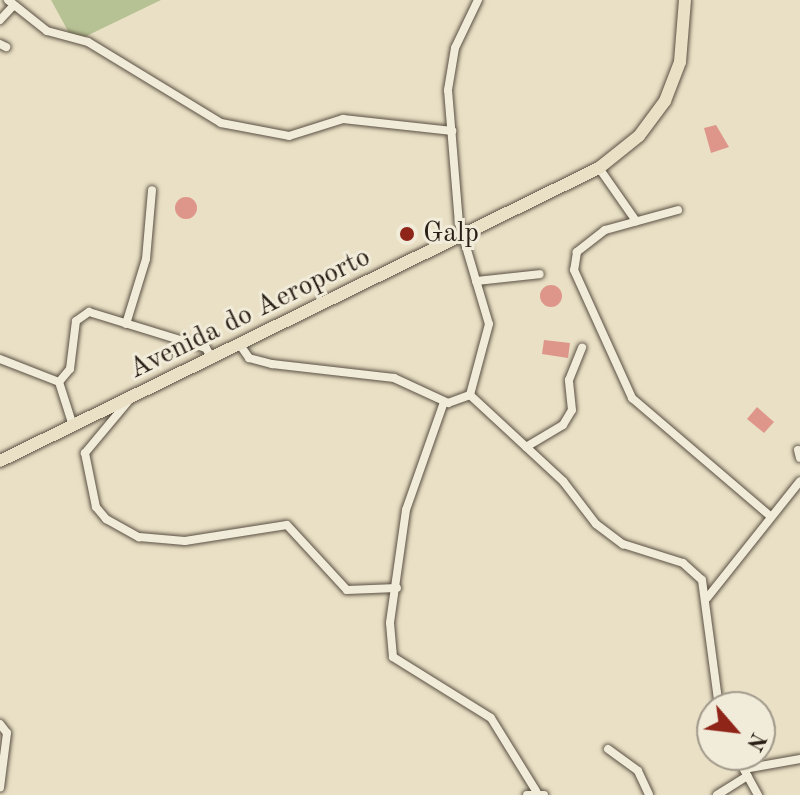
<!DOCTYPE html>
<html>
<head>
<meta charset="utf-8">
<style>
  body { margin:0 }
  #map { position:relative; width:800px; height:795px; overflow:hidden; background:#e9e0c5; font-family:"Old Standard TT",serif }
  div>[style] { position:absolute }
  .green>* { inset:0; background:#b7c294 }
  .building>* { inset:0; background:#df968a }
  .round { border-radius:50% }
  .roads { filter:drop-shadow(0 0 2px #5a4f42) drop-shadow(0 0 2px #5a4f42) }
  .minor>* { height:8px; margin:-4px; padding:0 4px; transform-origin:4px; border-radius:4px; background:#f1ebd9 }
  .primary>* { height:12px; margin:-6px; padding:0 6px; transform-origin:6px; border-radius:6px; background:#e9e0c5 }
  .dots>* { width:22px; height:22px; translate:-50% -50%; box-sizing:border-box; border:4px solid #f1ebd9; border-radius:50% }
  span { translate:-50% -50%; white-space:nowrap; text-align:center; line-height:1.15; -webkit-text-stroke:6px #f1ebd9; paint-order:stroke }
  .poi-label { font-size:28px; color:#2a1f16 }
  .left { translate:0 -50%; text-align:left }
  .street-label { font-size:28px; color:#2a1f16 }
  .north { position:absolute; left:696px; top:691px; width:80px; height:80px; box-sizing:border-box; background:#f1ebd9; border:2px solid #a1998b; border-radius:50%; rotate:118deg; font-size:22px; font-weight:700; line-height:32px; text-align:center; color:#2a1f16 }
  .north::after { content:''; display:block; margin:auto; width:28px; height:36px; background:#8f2418; clip-path:polygon(50% 0,100% 100%,50% 72%,0 100%) }
</style>
</head>
<body>
<div id="map">
  <div class="green">
    <i style="clip-path:polygon(51px 0,161px 0,74px 42px)"></i>
  </div>
  <div class="building">
    <i style="clip-path:polygon(716px 125px,729px 147px,711px 153px,704px 128px)"></i>
    <i class="round" style="left:175px;top:197px;width:22px;height:22px"></i>
    <i class="round" style="left:540px;top:285px;width:22px;height:22px"></i>
    <i style="clip-path:polygon(544px 340px,570px 343px,568px 358px,542px 354px)"></i>
    <i style="clip-path:polygon(757px 407px,774px 422px,764px 433px,747px 419px)"></i>
  </div>
  <div class="roads">
    <div class="minor">
      <i style="left:8px;top:0;width:50px;rotate:38.5deg"></i>
      <i style="left:47px;top:31px;width:42px;rotate:15deg"></i>
      <i style="left:88px;top:42px;width:156px;rotate:31.3deg"></i>
      <i style="left:221px;top:123px;width:69px;rotate:10.8deg"></i>
      <i style="left:289px;top:136px;width:57px;rotate:-17.5deg"></i>
      <i style="left:343px;top:119px;width:110px;rotate:6.3deg"></i>
      <i style="left:478px;top:0;width:53px;rotate:115.6deg"></i>
      <i style="left:455px;top:48px;width:43px;rotate:99.5deg"></i>
      <i style="left:448px;top:90px;width:133px;rotate:85.3deg"></i>
      <i style="left:459px;top:223px;width:105px;rotate:73.5deg"></i>
      <i style="left:489px;top:324px;width:73px;rotate:105deg"></i>
      <i style="left:470px;top:395px;width:127px;rotate:42.8deg"></i>
      <i style="left:563px;top:481px;width:54px;rotate:52.5deg"></i>
      <i style="left:596px;top:524px;width:34px;rotate:37deg"></i>
      <i style="left:623px;top:544px;width:63px;rotate:17.6deg"></i>
      <i style="left:683px;top:563px;width:25px;rotate:42deg"></i>
      <i style="left:702px;top:580px;width:128px;rotate:82.4deg"></i>
      <i style="left:0;top:20px;width:19px;rotate:-47deg"></i>
      <i style="left:0;top:44px;width:7px;rotate:27deg"></i>
      <i style="left:599px;top:168px;width:65px;rotate:55.1deg"></i>
      <i style="left:678px;top:210px;width:76px;rotate:164.7deg"></i>
      <i style="left:605px;top:230px;width:36px;rotate:142deg"></i>
      <i style="left:577px;top:252px;width:18px;rotate:99deg"></i>
      <i style="left:574px;top:270px;width:141px;rotate:65.6deg"></i>
      <i style="left:632px;top:398px;width:179px;rotate:40.5deg"></i>
      <i style="left:476px;top:281px;width:64px;rotate:-6.2deg"></i>
      <i style="left:126px;top:324px;width:68px;rotate:-72.9deg"></i>
      <i style="left:146px;top:259px;width:69px;rotate:-85deg"></i>
      <i style="left:240px;top:345px;width:16px;rotate:55deg"></i>
      <i style="left:249px;top:358px;width:24px;rotate:15deg"></i>
      <i style="left:272px;top:364px;width:123px;rotate:6.5deg"></i>
      <i style="left:394px;top:378px;width:60px;rotate:24.8deg"></i>
      <i style="left:448px;top:403px;width:23px;rotate:-20deg"></i>
      <i style="left:0;top:359px;width:63px;rotate:21.3deg"></i>
      <i style="left:59px;top:382px;width:17px;rotate:-50deg"></i>
      <i style="left:70px;top:369px;width:48px;rotate:-82.9deg"></i>
      <i style="left:76px;top:321px;width:16px;rotate:-35deg"></i>
      <i style="left:89px;top:312px;width:122px;rotate:17.1deg"></i>
      <i style="left:206px;top:348px;width:13px;rotate:61deg"></i>
      <i style="left:59px;top:382px;width:46px;rotate:72.3deg"></i>
      <i style="left:131px;top:398px;width:72px;rotate:129.9deg"></i>
      <i style="left:85px;top:453px;width:55px;rotate:78.5deg"></i>
      <i style="left:96px;top:507px;width:16px;rotate:50deg"></i>
      <i style="left:106px;top:519px;width:38px;rotate:29deg"></i>
      <i style="left:139px;top:537px;width:46px;rotate:5deg"></i>
      <i style="left:185px;top:541px;width:103px;rotate:-8.9deg"></i>
      <i style="left:287px;top:525px;width:88px;rotate:47.3deg"></i>
      <i style="left:347px;top:590px;width:50px;rotate:-2.3deg"></i>
      <i style="left:444px;top:402px;width:114px;rotate:109.4deg"></i>
      <i style="left:406px;top:510px;width:114px;rotate:98.1deg"></i>
      <i style="left:390px;top:623px;width:34px;rotate:85deg"></i>
      <i style="left:393px;top:657px;width:115px;rotate:31.9deg"></i>
      <i style="left:491px;top:718px;width:86px;rotate:58.3deg"></i>
      <i style="left:526px;top:447px;width:43px;rotate:-30.7deg"></i>
      <i style="left:563px;top:425px;width:17px;rotate:-59deg"></i>
      <i style="left:572px;top:410px;width:30px;rotate:-96deg"></i>
      <i style="left:569px;top:380px;width:35px;rotate:-68deg"></i>
      <i style="left:798px;top:450px;width:8px;rotate:76deg"></i>
      <i style="left:707px;top:598px;width:149px;rotate:-51.5deg"></i>
      <i style="left:0;top:724px;width:11px;rotate:52deg"></i>
      <i style="left:7px;top:733px;width:55px;rotate:97.3deg"></i>
      <i style="left:608px;top:749px;width:37px;rotate:36deg"></i>
      <i style="left:638px;top:771px;width:26px;rotate:65deg"></i>
      <i style="left:736px;top:755px;width:46px;rotate:61.2deg"></i>
      <i style="left:744px;top:769px;width:57px;rotate:-10.1deg"></i>
      <i style="left:527px;top:795px;width:17px"></i>
      <i style="left:717px;top:795px;width:36px;rotate:-32deg"></i>
    </div>
    <div class="primary">
      <i style="left:0;top:461px;width:667px;rotate:-26.07deg"></i>
      <i style="left:599px;top:168px;width:51px;rotate:-38.7deg"></i>
      <i style="left:639px;top:136px;width:44px;rotate:-53.4deg"></i>
      <i style="left:665px;top:101px;width:42px;rotate:-69deg"></i>
      <i style="left:680px;top:62px;width:62px;rotate:-85.4deg"></i>
    </div>
  </div>
  <div class="dots">
    <i style="left:407px;top:234px;background:#8f2418"></i>
  </div>
  <div class="poi-label">
    <span class="left" style="left:423px;top:234px">Galp</span>
  </div>
  <div class="street-label">
    <span style="left:250px;top:314px;rotate:-26deg">Avenida do Aeroporto</span>
  </div>
  <div class="north">N</div>
</div>
</body>
</html>
